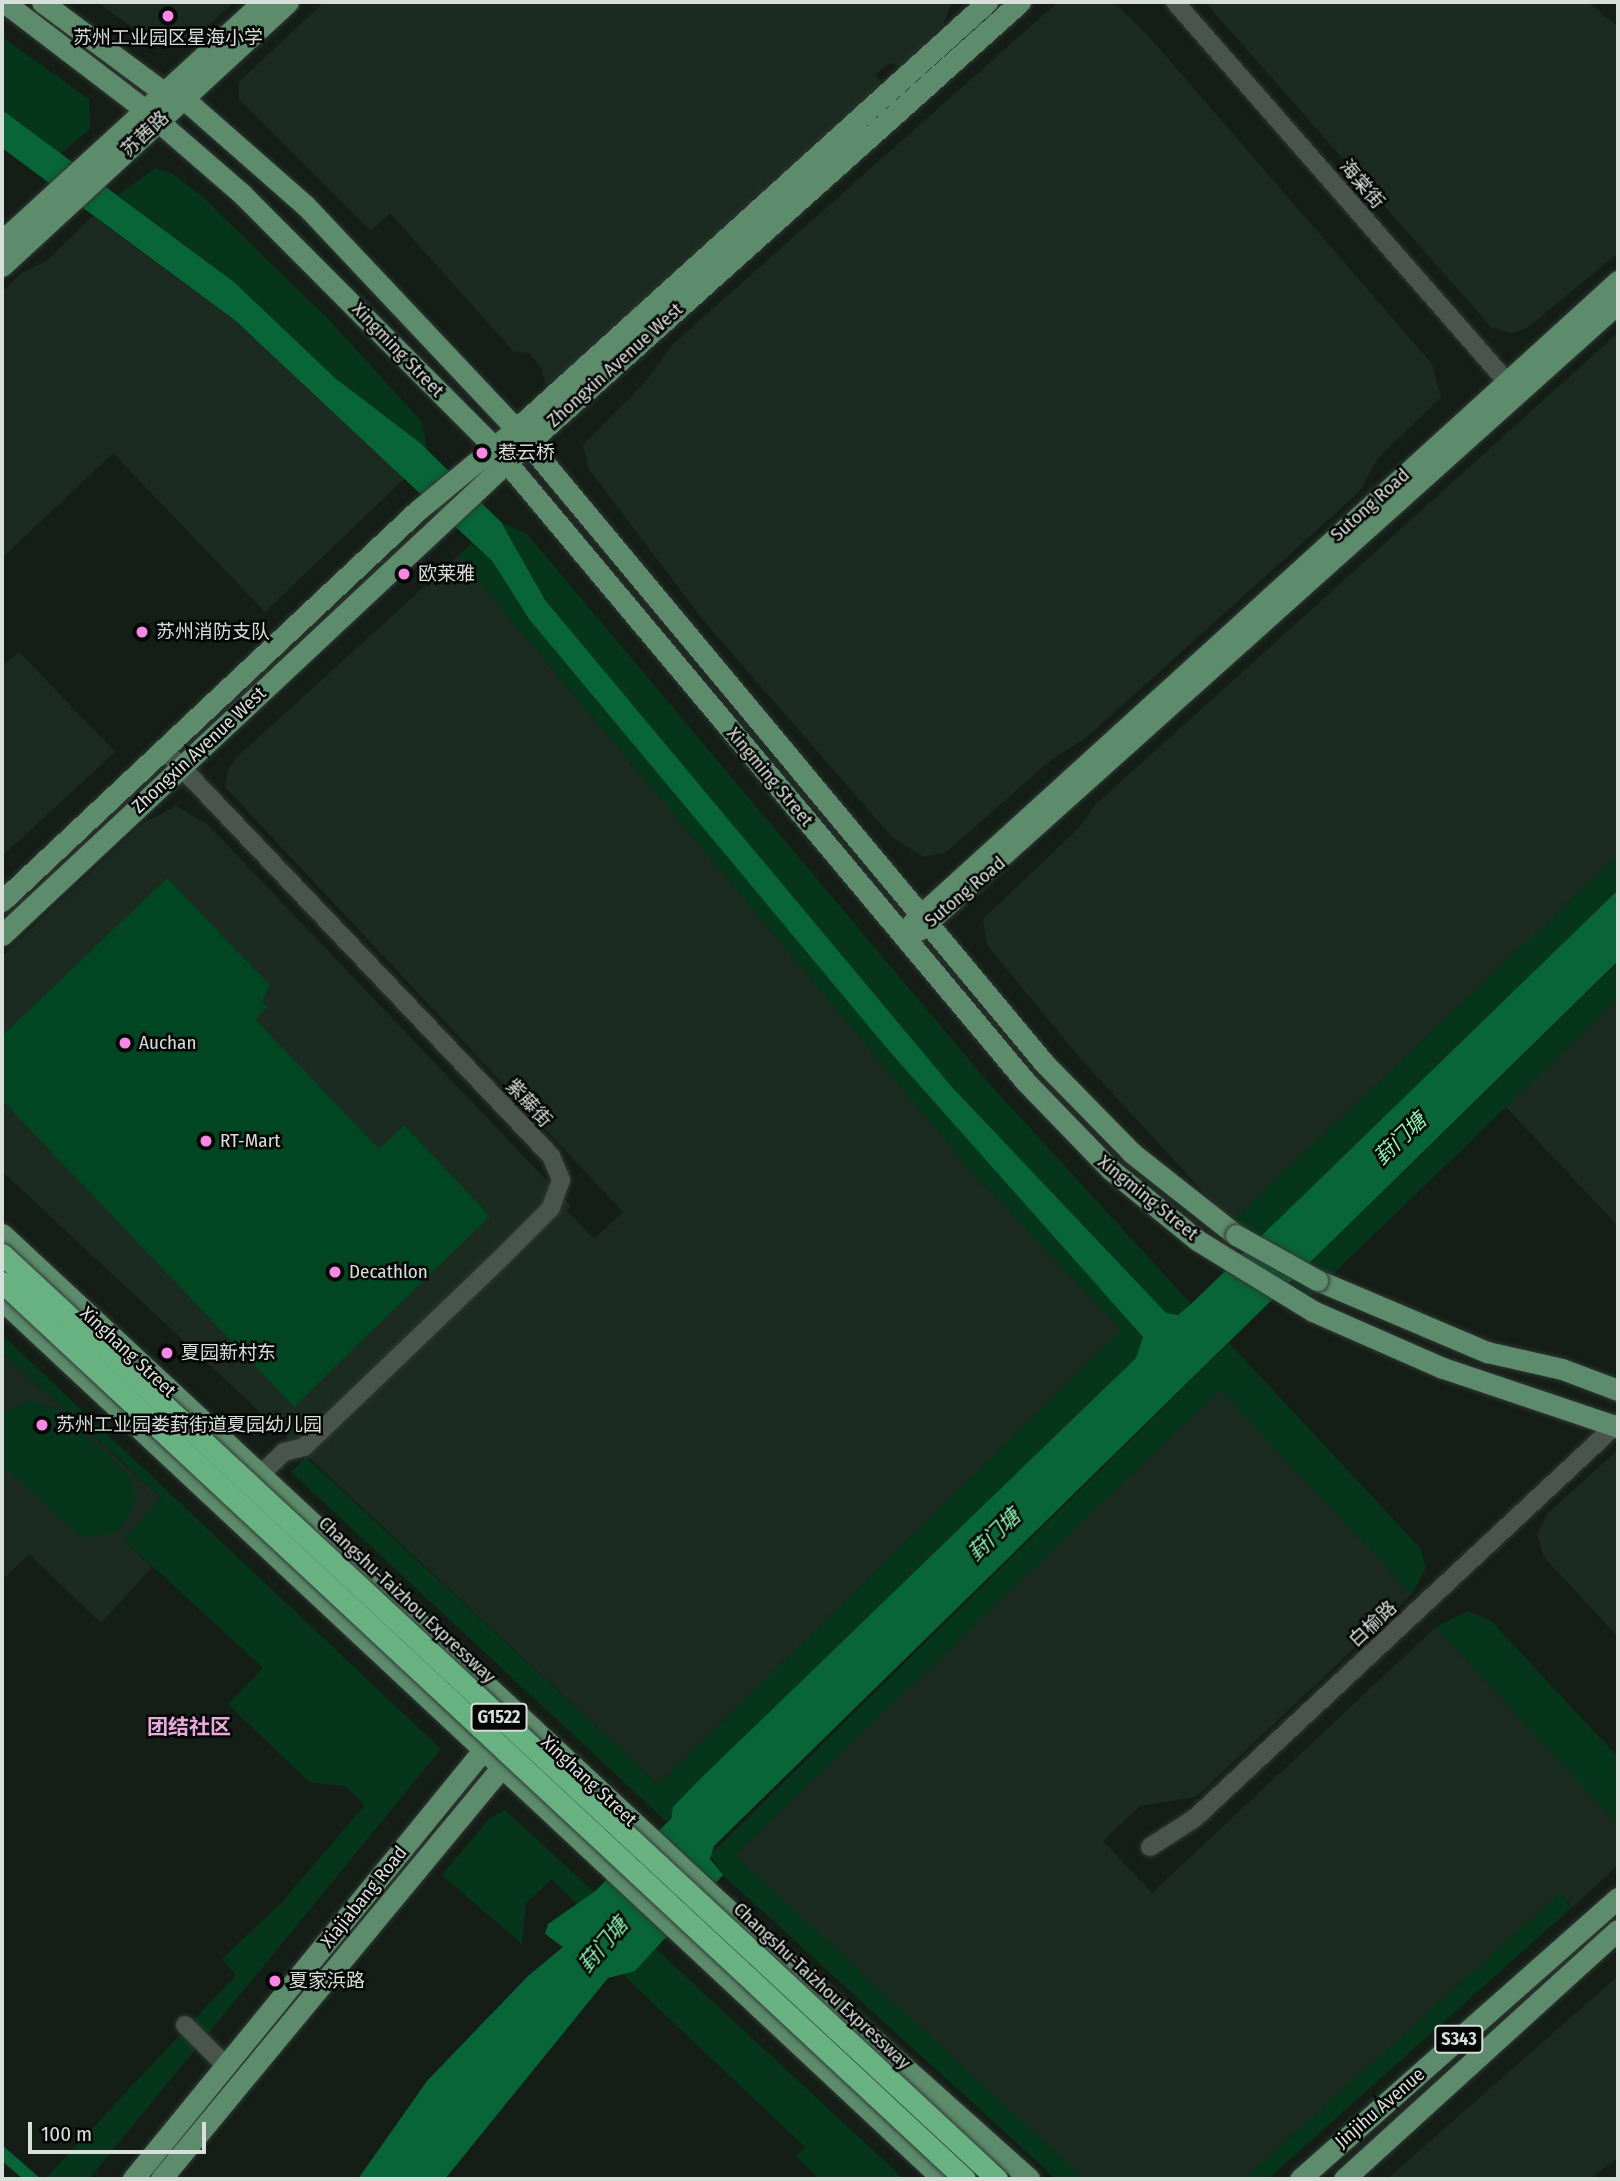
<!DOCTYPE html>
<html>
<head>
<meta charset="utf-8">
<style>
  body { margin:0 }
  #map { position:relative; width:1620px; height:2181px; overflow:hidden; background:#141e17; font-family:"Fira Sans Condensed","Noto Sans SC",sans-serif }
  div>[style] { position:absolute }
  .built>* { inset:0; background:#1c2b21 }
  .green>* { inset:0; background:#05361c }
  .water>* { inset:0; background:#076537 }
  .building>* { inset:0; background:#004623 }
  .roads { filter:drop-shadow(0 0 2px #313733) drop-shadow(0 0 2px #313733) }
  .minor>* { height:18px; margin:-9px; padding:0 9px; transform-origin:9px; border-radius:9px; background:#49544c }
  .major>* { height:21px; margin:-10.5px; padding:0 10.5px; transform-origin:10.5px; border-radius:10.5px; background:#5c8c6c }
  .bridges { filter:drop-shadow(0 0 2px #313733) drop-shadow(0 0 2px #313733) }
  .major-bridge>* { height:21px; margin:-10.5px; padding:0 10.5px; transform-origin:10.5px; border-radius:10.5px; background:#5c8c6c }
  .highway-bridge>* { height:21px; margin:-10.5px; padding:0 10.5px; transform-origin:10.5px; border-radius:10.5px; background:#68b181 }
  .dots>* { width:19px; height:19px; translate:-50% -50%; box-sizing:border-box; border:4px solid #040705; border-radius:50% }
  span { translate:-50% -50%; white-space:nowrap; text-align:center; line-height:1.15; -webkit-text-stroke:5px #040705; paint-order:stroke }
  .shield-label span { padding:2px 5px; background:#040705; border:2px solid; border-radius:5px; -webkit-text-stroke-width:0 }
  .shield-label { font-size:18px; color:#d8deda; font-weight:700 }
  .poi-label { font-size:19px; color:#d8deda }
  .left { translate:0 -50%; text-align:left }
  .street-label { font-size:19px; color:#d8deda }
  .water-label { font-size:21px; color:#89f5af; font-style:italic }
  .neighbourhood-label { font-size:21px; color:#e9a9dc; font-weight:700 }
  .frame { position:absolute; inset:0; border:4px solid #d8deda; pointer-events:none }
  .scale { position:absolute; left:28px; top:2122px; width:178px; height:32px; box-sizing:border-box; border:4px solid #d8deda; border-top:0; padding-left:9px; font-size:21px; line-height:24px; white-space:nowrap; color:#d8deda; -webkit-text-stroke:5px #040705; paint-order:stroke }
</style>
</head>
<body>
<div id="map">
  <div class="built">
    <i style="clip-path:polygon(97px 2px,234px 2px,201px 32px,170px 43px,136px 30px)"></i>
    <i style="clip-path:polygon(324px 2px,952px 2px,942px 27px,900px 66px,889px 63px,875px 75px,885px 88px,563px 384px,545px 384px,542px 369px,529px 353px,514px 352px,390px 213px,371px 231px,239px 99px,239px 82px)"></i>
    <i style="clip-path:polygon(1058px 2px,1113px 2px,1144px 31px,1432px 364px,1441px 397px,1378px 458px,1359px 492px,1087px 737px,1052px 759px,945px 853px,924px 857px,892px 837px,704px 621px,589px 469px,583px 445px,646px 381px,673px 344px)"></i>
    <i style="clip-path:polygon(1205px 2px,1588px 2px,1618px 27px,1618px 253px,1527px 328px,1512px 333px,1491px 327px)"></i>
    <i style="clip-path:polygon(93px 216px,236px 321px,405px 478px,265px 612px,113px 453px,2px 558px,2px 292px,21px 273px,48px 260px)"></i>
    <i style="clip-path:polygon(1618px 333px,1618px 855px,1231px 1222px,1081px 1059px,987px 945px,983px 919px,1079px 828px,1095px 805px)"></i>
    <i style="clip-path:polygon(458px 556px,976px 1177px,1122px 1330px,658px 1784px,2px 1171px,2px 956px,143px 823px,176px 806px,207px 824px,571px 1206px,567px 1211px,594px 1239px,623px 1212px,225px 787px,228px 769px,237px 757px)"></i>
    <i style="clip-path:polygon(19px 652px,115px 752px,2px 856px,2px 666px)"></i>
    <i style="clip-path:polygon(1618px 999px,1618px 1226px,1505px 1106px)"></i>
    <i style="clip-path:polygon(2px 1353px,161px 1498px,124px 1540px,152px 1567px,101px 1623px,29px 1554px,2px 1580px)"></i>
    <i style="clip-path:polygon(1220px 1389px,1412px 1594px,1196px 1797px,1140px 1806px,1103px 1841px,1152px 1893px,1436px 1627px,1618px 1825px,1618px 1865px,1573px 1907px,1560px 1893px,1244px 2179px,1084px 2179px,734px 1856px)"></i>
    <i style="clip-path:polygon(1618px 1450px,1618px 1637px,1544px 1557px,1537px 1534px,1549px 1512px)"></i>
    <i style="clip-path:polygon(1618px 1976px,1618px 2158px,1590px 2179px,1387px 2179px)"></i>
  </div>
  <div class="green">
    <i style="clip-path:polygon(2px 37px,89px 99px,90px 129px,59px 155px,2px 110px)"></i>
    <i style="clip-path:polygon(156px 168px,172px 173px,202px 196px,329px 320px,422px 422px,427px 450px,335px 378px,234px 282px,118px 195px)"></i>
    <i style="clip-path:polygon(501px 522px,527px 534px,986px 1080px,1191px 1304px,1182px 1313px,1169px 1315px,1159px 1308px,951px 1086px,545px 600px)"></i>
    <i style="clip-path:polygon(471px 544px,493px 562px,529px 619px,890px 1052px,1143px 1337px,1136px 1358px,700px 1779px,667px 1822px,291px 1472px,306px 1457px,658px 1784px,1122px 1330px,976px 1177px,458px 556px)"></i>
    <i style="clip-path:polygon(1618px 855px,1618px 890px,1252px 1245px,1231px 1222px)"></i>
    <i style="clip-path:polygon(1618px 962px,1618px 999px,1304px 1302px,1287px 1286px)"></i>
    <i style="clip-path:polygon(2px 1335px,441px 1749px,89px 2179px,45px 2179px,236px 1975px,222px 1959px,282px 1902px,365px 1805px,345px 1786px,309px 1782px,228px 1704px,263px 1668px,124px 1540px,161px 1497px,2px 1353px)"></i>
    <i style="clip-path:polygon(1229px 1343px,1420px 1548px,1426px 1567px,1412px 1594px,1220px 1390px,735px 1855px,1084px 2179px,1056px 2179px,723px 1875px,710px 1855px)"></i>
    <i style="clip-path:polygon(29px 1400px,57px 1409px,130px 1476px,136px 1502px,118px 1531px,93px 1538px,77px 1534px,2px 1465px,2px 1415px)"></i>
    <i style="clip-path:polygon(1467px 1611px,1490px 1620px,1618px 1757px,1618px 1825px,1436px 1627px)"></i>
    <i style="clip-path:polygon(505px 1810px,594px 1892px,577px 1904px,552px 1879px,526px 1903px,522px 1944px,442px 1875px,490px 1818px)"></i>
    <i style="clip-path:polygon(1560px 1893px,1572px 1907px,1268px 2179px,1244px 2179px)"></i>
    <i style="clip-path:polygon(656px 1949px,904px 2179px,819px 2179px,796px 2156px,805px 2147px,619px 1971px,635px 1971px)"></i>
  </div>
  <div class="water">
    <i style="clip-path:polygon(2px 110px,234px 282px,335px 378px,420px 443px,501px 522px,545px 600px,951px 1086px,1166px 1313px,1178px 1315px,1189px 1306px,1618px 890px,1618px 961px,714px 1846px,710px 1859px,723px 1875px,635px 1971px,608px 1978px,445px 2179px,358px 2179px,427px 2081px,528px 1976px,563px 1947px,545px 1934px,548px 1924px,594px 1892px,671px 1819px,673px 1807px,700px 1779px,1136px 1358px,1143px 1337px,890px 1052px,529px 619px,493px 562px,236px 321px,2px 148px)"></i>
    <i style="clip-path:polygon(2px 2145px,41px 2179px,23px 2179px,2px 2161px)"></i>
  </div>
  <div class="building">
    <i style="clip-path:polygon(167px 878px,270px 985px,262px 1002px,268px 1007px,255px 1019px,379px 1149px,404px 1125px,490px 1216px,294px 1407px,2px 1100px,2px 1036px)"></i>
  </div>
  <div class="roads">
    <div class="minor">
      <i style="left:1175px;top:2px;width:517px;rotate:48.85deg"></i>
      <i style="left:164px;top:749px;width:562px;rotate:46.44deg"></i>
      <i style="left:551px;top:1156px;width:26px;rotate:67deg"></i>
      <i style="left:561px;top:1180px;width:30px;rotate:110deg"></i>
      <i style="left:551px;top:1208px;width:75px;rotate:135deg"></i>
      <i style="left:498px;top:1261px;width:269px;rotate:136.2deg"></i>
      <i style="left:304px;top:1447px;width:21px;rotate:166deg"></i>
      <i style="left:284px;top:1452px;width:33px;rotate:136deg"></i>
      <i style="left:1150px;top:1847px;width:54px;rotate:-32.8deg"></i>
      <i style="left:1195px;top:1818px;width:579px;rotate:-43.04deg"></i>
      <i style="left:185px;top:2025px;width:58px;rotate:45deg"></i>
    </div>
    <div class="major">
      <i style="left:4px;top:2px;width:176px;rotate:37.4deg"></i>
      <i style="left:144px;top:109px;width:130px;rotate:40.9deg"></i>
      <i style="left:242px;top:194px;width:356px;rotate:45.1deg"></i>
      <i style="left:493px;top:446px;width:828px;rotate:50.04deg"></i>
      <i style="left:1025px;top:1081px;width:122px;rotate:46deg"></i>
      <i style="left:1110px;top:1169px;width:112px;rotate:39.2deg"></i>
      <i style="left:1197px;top:1240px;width:136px;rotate:31.5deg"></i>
      <i style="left:1313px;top:1311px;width:142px;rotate:23.7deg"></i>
      <i style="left:1443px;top:1368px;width:185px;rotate:18.6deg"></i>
      <i style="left:42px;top:2px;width:151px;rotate:36.6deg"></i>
      <i style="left:163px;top:92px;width:21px;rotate:17deg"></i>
      <i style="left:183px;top:98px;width:164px;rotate:41.3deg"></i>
      <i style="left:306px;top:206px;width:306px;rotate:46.7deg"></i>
      <i style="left:516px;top:429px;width:825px;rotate:50.21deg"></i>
      <i style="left:1044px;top:1063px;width:126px;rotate:45.6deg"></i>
      <i style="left:1132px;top:1153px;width:132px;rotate:38.3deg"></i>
      <i style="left:2px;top:241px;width:354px;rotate:-42.5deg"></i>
      <i style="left:2px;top:266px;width:389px;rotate:-42.7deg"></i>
      <i style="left:2px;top:901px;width:569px;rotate:-43.22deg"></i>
      <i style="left:417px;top:511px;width:129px;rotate:-39.6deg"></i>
      <i style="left:516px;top:429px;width:636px;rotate:-42.19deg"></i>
      <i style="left:913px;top:922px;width:953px;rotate:-42.28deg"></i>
      <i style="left:919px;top:930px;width:939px;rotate:-41.89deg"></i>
      <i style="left:2px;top:935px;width:692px;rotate:-43.13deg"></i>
      <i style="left:507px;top:462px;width:689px;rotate:-41.88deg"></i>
      <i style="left:2px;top:1234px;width:971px;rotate:42.96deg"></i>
      <i style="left:713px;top:1896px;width:424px;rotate:41.8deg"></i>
      <i style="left:1317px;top:1280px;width:185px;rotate:23deg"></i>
      <i style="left:1487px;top:1352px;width:77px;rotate:12.8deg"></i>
      <i style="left:1562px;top:1369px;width:60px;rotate:20.6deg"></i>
      <i style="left:2px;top:1300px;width:1288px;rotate:43.05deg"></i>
      <i style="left:133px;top:2179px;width:569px;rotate:-50.77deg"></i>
      <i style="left:161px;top:2179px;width:548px;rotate:-50.41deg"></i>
      <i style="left:1300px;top:2179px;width:424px;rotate:-41.5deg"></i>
      <i style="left:1344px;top:2179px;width:370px;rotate:-42.3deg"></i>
    </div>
  </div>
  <div class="bridges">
    <div class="major-bridge">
      <i style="left:1236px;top:1235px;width:93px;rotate:29.1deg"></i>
    </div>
    <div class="highway-bridge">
      <i style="left:2px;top:1254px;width:1359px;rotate:42.91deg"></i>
      <i style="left:2px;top:1282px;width:1316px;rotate:42.97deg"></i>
    </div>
  </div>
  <div class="dots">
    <i style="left:168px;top:16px;background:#fa87e6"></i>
    <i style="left:482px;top:453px;background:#fa87e6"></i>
    <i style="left:404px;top:574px;background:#fa87e6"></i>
    <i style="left:142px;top:632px;background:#fa87e6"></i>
    <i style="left:125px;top:1043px;background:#fa87e6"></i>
    <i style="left:206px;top:1141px;background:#fa87e6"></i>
    <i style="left:335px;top:1272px;background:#fa87e6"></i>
    <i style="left:167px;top:1353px;background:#fa87e6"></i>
    <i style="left:42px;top:1425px;background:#fa87e6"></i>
    <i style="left:275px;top:1981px;background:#fa87e6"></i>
  </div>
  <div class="shield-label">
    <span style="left:499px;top:1717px">G1522</span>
    <span style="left:1459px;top:2039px">S343</span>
  </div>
  <div class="poi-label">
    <span style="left:168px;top:38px">苏州工业园区星海小学</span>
    <span class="left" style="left:498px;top:453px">惹云桥</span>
    <span class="left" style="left:418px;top:574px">欧莱雅</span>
    <span class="left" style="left:156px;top:632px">苏州消防支队</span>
    <span class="left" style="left:139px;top:1043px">Auchan</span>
    <span class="left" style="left:220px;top:1141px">RT-Mart</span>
    <span class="left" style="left:349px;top:1272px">Decathlon</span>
    <span class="left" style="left:181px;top:1353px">夏园新村东</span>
    <span class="left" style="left:56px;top:1425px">苏州工业园娄葑街道夏园幼儿园</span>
    <span class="left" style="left:289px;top:1981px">夏家浜路</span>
  </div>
  <div class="street-label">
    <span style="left:145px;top:134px;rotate:-43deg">苏茜路</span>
    <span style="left:1362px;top:184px;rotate:49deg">海棠街</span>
    <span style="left:398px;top:350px;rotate:46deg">Xingming Street</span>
    <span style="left:615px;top:365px;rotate:-42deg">Zhongxin Avenue West</span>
    <span style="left:1370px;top:505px;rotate:-42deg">Sutong Road</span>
    <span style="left:199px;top:750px;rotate:-43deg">Zhongxin Avenue West</span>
    <span style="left:770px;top:777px;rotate:50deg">Xingming Street</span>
    <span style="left:965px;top:892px;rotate:-40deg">Sutong Road</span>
    <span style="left:529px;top:1103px;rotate:47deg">紫藤街</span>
    <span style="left:1148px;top:1198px;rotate:39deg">Xingming Street</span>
    <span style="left:128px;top:1352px;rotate:43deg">Xinghang Street</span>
    <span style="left:407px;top:1600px;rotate:43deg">Changshu-Taizhou Expressway</span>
    <span style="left:1373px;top:1624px;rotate:-43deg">白榆路</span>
    <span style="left:589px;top:1781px;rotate:43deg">Xinghang Street</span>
    <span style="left:364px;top:1897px;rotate:-51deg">Xiajiabang Road</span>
    <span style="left:822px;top:1986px;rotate:43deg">Changshu-Taizhou Expressway</span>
    <span style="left:1380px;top:2108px;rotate:-41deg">Jinjihu Avenue</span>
  </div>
  <div class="water-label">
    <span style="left:1400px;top:1139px;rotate:-44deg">葑门塘</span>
    <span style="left:994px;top:1535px;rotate:-44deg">葑门塘</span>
    <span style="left:603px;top:1945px;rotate:-50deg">葑门塘</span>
  </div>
  <div class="neighbourhood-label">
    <span style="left:189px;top:1727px">团结社区</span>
  </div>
  <div class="frame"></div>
  <div class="scale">100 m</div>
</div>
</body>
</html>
